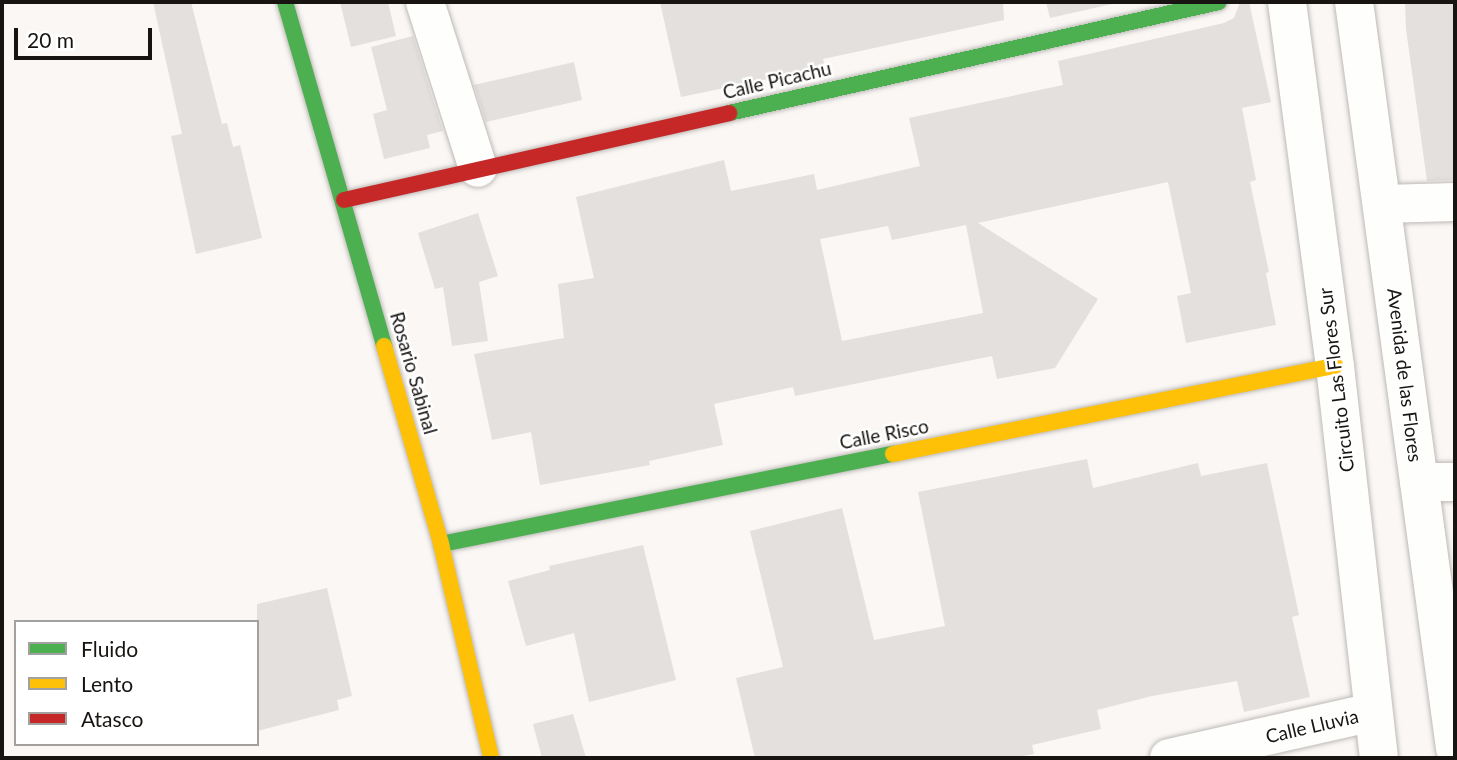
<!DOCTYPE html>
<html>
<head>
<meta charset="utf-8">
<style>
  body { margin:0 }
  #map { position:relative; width:1457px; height:760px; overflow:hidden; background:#faf7f4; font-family:Lato,sans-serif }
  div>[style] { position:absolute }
  .building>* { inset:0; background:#e3e0dd }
  .roads { filter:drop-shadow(0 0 2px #bdbab8) drop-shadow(0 0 2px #bdbab8) }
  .street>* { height:38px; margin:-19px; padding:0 19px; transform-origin:19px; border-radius:19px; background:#fefefd }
  .fast>* { height:16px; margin:-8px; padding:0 8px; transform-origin:8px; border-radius:8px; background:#4caf50 }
  .slow>* { height:16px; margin:-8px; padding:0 8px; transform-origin:8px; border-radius:8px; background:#ffc107 }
  .jam>* { height:16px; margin:-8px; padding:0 8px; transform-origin:8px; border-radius:8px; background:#c62828 }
  span { translate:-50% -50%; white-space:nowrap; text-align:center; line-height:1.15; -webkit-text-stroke:5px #fff; paint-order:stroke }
  .street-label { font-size:19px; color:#171412 }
  .frame { position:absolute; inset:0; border:4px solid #171412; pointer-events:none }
  .legend { position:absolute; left:14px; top:620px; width:245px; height:126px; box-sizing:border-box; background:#fff; border:2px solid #a2a1a0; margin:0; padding:9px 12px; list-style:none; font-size:21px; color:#171412 }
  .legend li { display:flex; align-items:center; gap:14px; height:35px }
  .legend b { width:35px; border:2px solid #a2a1a0 }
  .scale { position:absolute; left:14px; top:28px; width:138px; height:32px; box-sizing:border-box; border:4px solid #171412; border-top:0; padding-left:9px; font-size:21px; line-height:24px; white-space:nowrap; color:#171412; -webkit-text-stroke:5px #fff; paint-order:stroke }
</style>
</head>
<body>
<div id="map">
  <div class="building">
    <i style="clip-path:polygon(153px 2px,191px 2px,222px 124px,227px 123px,233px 147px,240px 145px,262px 238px,196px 254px,171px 136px,182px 134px)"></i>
    <i style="clip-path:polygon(340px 2px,388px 2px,396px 36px,351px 47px)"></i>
    <i style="clip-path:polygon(660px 2px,1003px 2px,1004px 20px,823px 59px,825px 67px,681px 97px)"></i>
    <i style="clip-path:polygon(1046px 2px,1121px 2px,1050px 18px)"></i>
    <i style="clip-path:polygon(evenodd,1240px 2px,1249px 2px,1271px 102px,1242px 108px,1256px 180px,1250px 182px,1269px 272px,1266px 273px,1276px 325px,1186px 343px,1177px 296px,1191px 293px,1168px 182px,978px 223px,1098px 299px,1055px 368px,997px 379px,992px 356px,795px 396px,793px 387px,714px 404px,723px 445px,649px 461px,650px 465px,540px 485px,531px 432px,492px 440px,474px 354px,564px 338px,558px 284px,594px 278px,576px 197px,724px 160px,731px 191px,814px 174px,817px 190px,920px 166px,909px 118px,1063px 85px,1058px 61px,1224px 23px,1234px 18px,1240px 2px,966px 225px,983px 313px,842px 341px,820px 239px,888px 226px,892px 240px,966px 225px)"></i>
    <i style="clip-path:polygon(1405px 2px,1455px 2px,1455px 180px,1427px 181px,1406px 29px)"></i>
    <i style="clip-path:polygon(413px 36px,443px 131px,427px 135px,430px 148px,384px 159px,373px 114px,387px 110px,371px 47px)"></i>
    <i style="clip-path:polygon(574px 62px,582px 100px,486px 122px,474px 85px)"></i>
    <i style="clip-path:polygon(478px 213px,498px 276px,479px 282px,488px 341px,452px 346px,443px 287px,435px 289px,418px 233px)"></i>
    <i style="clip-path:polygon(1087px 459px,1093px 488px,1198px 463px,1201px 476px,1267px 463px,1299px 615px,1292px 617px,1310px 697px,1244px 712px,1237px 681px,1152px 696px,1097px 710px,1101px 729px,1032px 745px,1034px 754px,1012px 758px,755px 758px,736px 678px,783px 667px,750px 531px,842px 508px,874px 640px,945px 626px,918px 492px)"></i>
    <i style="clip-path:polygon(643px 545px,676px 680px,589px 702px,574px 633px,526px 646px,508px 581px,550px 570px,549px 566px)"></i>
    <i style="clip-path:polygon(327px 588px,352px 696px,337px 700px,339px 710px,257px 731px,257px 604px)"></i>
    <i style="clip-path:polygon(573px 714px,586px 758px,542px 758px,533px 724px)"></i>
  </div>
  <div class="roads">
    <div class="street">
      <i style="left:425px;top:2px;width:174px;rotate:72.3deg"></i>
      <i style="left:1287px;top:2px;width:367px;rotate:82.5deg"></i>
      <i style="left:1335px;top:366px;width:394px;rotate:83.6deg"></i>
      <i style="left:1354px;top:2px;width:753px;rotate:82.29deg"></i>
      <i style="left:1383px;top:204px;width:72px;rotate:-1.6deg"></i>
      <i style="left:1419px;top:482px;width:36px"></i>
      <i style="left:1169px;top:758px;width:209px;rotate:-12.7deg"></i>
    </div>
    <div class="fast">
      <i style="left:285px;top:2px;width:358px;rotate:73.9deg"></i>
      <i style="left:729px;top:113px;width:502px;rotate:-12.76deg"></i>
      <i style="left:441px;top:544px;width:461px;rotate:-11.3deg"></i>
    </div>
    <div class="slow">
      <i style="left:384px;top:346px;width:206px;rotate:73.9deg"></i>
      <i style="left:441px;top:544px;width:220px;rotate:76.8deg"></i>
      <i style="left:893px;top:454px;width:451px;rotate:-11.3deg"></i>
    </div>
    <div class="jam">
      <i style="left:344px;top:200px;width:395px;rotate:-12.7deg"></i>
    </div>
  </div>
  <div class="street-label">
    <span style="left:777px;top:80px;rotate:-13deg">Calle Picachu</span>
    <span style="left:414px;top:373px;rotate:74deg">Rosario Sabinal</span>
    <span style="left:1405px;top:375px;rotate:83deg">Avenida de las Flores</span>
    <span style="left:1336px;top:380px;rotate:-97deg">Circuito Las Flores Sur</span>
    <span style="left:884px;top:434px;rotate:-11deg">Calle Risco</span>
    <span style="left:1312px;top:726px;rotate:-13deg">Calle Lluvia</span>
  </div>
  <div class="frame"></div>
  <ul class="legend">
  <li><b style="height:9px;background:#4caf50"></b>Fluido</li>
  <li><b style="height:9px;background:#ffc107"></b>Lento</li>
  <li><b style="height:9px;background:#c62828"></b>Atasco</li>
  </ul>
  <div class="scale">20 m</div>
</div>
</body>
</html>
